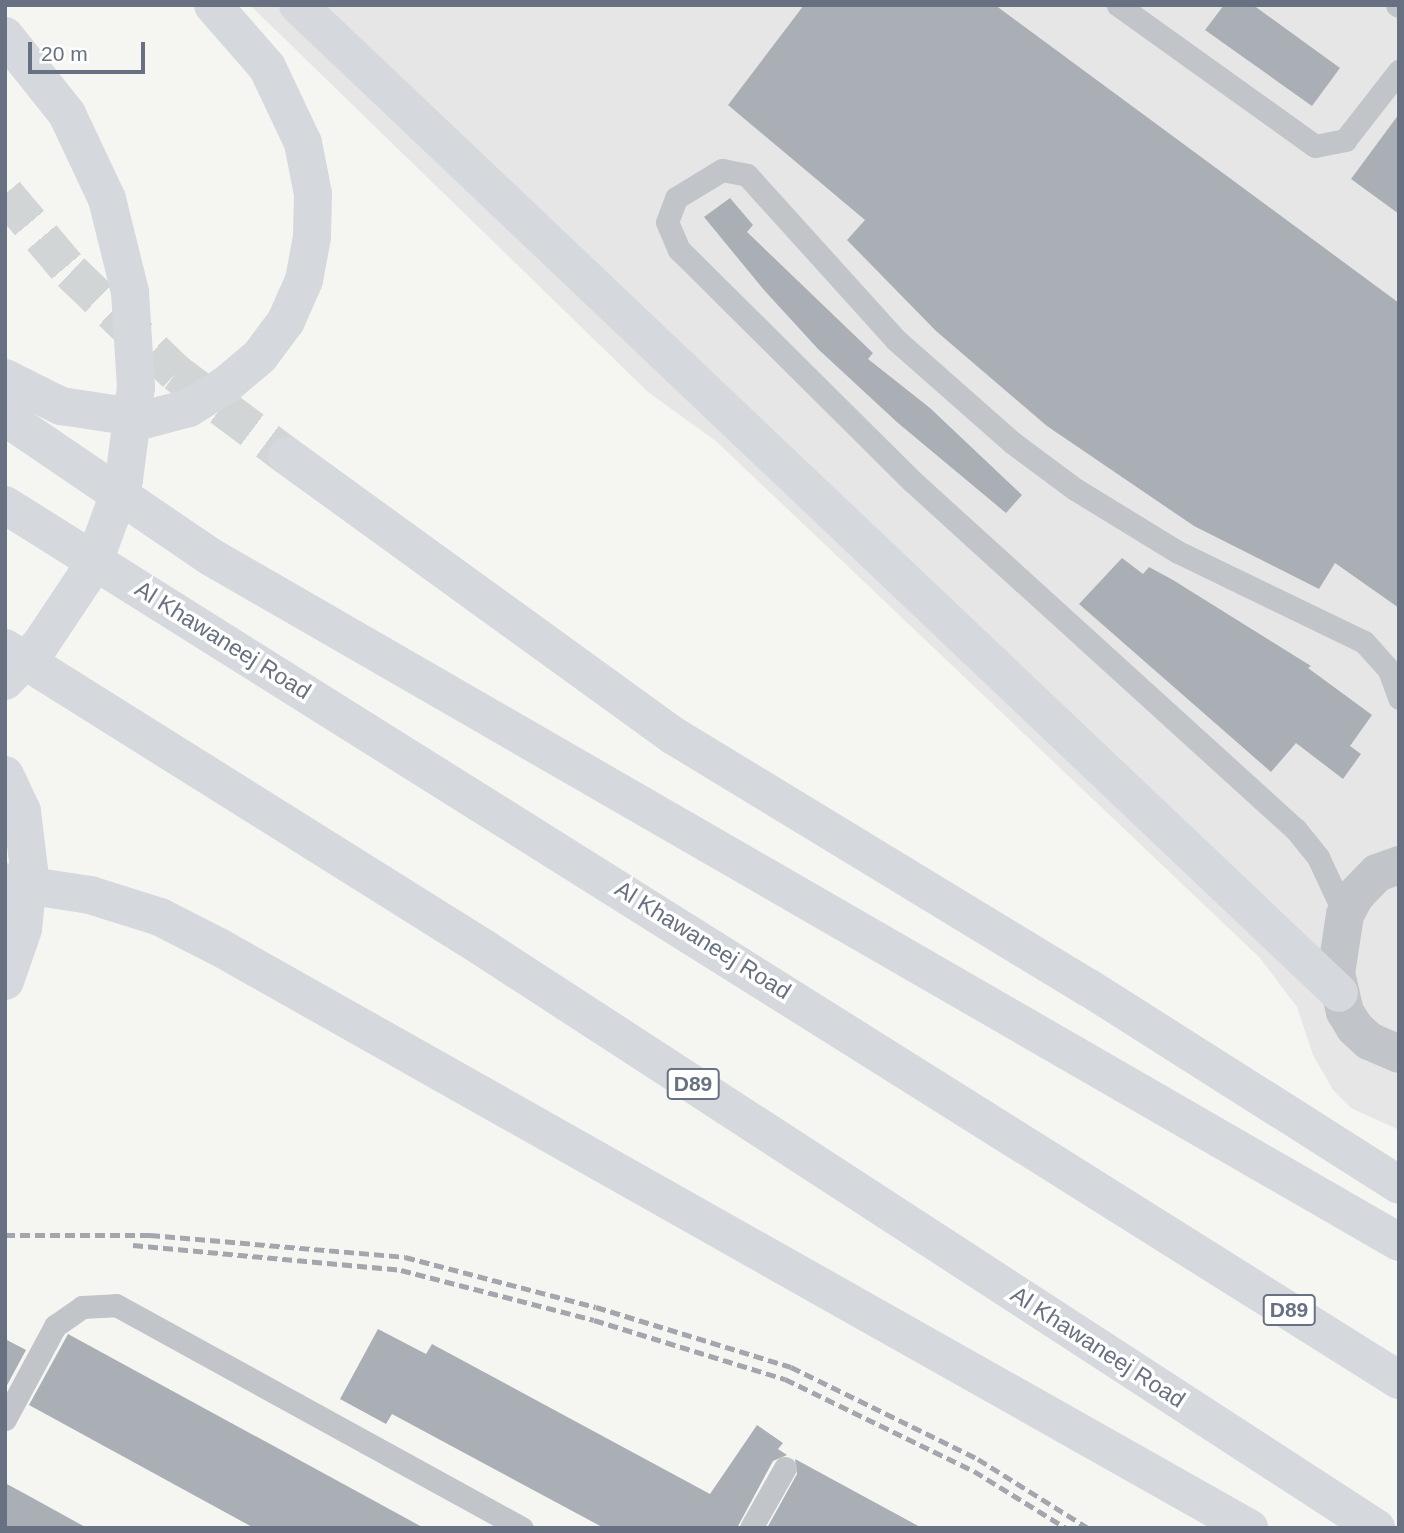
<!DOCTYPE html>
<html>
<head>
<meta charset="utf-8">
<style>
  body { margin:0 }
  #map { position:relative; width:1404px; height:1533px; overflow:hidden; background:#f5f6f2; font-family:Helvetica,sans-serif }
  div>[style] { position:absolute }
  .built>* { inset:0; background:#e6e6e6 }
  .building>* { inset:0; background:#aaafb6 }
  .primary-tunnel>* { height:38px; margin-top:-19px; transform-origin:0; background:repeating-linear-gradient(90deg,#d2d5d6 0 38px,transparent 0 57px) }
  .lane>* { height:23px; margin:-11.5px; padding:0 11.5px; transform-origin:11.5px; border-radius:11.5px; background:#c1c4c8 }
  .street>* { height:38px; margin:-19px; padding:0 19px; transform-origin:19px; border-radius:19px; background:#c1c4c8 }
  .primary>* { height:38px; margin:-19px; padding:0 19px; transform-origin:19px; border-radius:19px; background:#d5d8dc }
  .highway>* { height:38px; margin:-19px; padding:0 19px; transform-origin:19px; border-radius:19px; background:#d5d8dc }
  .rail>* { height:5px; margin-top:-2.5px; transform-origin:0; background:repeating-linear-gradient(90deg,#a3a6ac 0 10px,transparent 0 15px) }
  span { translate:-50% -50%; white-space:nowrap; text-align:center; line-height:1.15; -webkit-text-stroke:7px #fff; paint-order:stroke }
  .shield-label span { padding:2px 5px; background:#fff; border:2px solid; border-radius:5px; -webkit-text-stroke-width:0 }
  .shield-label { font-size:21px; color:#677181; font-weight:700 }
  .street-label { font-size:23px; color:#677181 }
  .frame { position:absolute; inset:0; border:7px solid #677181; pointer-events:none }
  .scale { position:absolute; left:28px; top:42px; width:117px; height:32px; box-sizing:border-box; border:4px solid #677181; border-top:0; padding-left:9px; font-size:21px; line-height:24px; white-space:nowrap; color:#677181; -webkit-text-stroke:5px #fff; paint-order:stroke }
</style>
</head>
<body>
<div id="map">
  <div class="built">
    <i style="clip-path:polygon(250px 5px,1399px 5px,1399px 1130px,1351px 1108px,1333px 1090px,1313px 1055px,1297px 1007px,1260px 958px,717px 442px,648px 392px)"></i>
  </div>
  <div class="building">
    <i style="clip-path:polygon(804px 5px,995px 5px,1399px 303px,1399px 608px,1335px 563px,1319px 589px,1194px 526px,1047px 426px,936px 331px,847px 240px,865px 220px,728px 105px)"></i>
    <i style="clip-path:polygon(1224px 5px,1253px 5px,1340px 68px,1312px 106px,1205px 30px)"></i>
    <i style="clip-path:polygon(1399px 114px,1399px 214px,1351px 179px)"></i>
    <i style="clip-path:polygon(730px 198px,753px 225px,747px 232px,873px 353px,868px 359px,930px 408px,1022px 495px,1006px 513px,898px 423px,818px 349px,764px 290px,704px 217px)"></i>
    <i style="clip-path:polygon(1122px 558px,1143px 574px,1149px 567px,1173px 580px,1311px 666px,1308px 668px,1372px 715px,1350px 746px,1361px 754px,1343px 779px,1296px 743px,1271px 772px,1079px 604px)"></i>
    <i style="clip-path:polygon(378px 1329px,426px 1354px,432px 1344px,710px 1494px,757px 1425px,783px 1443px,778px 1449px,787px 1455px,773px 1461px,737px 1528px,604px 1528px,392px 1414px,386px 1424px,340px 1399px)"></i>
    <i style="clip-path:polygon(68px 1334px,424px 1528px,254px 1528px,29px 1405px)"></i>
    <i style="clip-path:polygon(5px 1339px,26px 1350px,5px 1389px)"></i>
    <i style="clip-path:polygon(795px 1459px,922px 1528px,767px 1528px,797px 1474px)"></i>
    <i style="clip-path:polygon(5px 1483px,29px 1496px,87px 1528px,5px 1528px)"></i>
  </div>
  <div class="primary-tunnel">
    <i style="left:5px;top:194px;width:102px;rotate:49.8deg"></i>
    <i style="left:71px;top:272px;width:146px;rotate:43.9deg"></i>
    <i style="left:176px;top:373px;width:139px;rotate:36.8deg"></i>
  </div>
  <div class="lane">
    <i style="left:1118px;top:5px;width:242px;rotate:35.6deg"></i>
    <i style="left:1315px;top:146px;width:31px;rotate:-11deg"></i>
    <i style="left:1345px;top:140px;width:88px;rotate:-52deg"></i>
    <i style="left:1397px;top:5px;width:2px;rotate:27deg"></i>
    <i style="left:1345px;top:915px;width:64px;rotate:-115deg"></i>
    <i style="left:1318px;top:857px;width:36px;rotate:-129deg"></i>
    <i style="left:1295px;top:829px;width:517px;rotate:-137.74deg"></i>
    <i style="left:912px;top:481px;width:328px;rotate:-135.2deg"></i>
    <i style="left:679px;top:250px;width:30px;rotate:-113deg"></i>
    <i style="left:667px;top:222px;width:26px;rotate:-69deg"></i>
    <i style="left:676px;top:198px;width:54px;rotate:-31.3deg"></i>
    <i style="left:722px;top:170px;width:25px;rotate:11deg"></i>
    <i style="left:747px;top:175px;width:222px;rotate:47.9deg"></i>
    <i style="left:896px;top:340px;width:156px;rotate:41.4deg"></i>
    <i style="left:1013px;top:443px;width:77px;rotate:36.6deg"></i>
    <i style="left:1075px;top:489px;width:121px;rotate:31.5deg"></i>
    <i style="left:1178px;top:552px;width:207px;rotate:25.8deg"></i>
    <i style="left:1364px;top:642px;width:38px;rotate:48deg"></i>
    <i style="left:1389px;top:670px;width:30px;rotate:70deg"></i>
    <i style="left:5px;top:1419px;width:106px;rotate:-61.7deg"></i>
    <i style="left:55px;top:1326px;width:33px;rotate:-35deg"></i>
    <i style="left:82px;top:1307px;width:34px;rotate:-3deg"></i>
    <i style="left:116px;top:1305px;width:463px;rotate:28.8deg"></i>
    <i style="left:751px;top:1528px;width:69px;rotate:-60.5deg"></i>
  </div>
  <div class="street">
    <i style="left:1399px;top:865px;width:23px;rotate:160deg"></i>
    <i style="left:1377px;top:873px;width:32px;rotate:134deg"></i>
    <i style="left:1355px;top:896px;width:21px;rotate:118deg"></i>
    <i style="left:1345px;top:915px;width:59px;rotate:98.8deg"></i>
    <i style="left:1336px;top:973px;width:40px;rotate:77deg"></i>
    <i style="left:1345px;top:1012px;width:19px;rotate:58deg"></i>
    <i style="left:1355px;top:1028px;width:19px;rotate:43deg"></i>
    <i style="left:1369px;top:1041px;width:33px;rotate:23deg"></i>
  </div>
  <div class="primary">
    <i style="left:298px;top:5px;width:1435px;rotate:43.5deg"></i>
    <i style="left:5px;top:378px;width:63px;rotate:26.6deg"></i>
    <i style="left:61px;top:406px;width:87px;rotate:8.6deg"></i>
    <i style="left:147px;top:419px;width:43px;rotate:-14.7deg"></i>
    <i style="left:189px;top:408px;width:45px;rotate:-32.3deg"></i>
    <i style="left:227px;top:384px;width:43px;rotate:-40.3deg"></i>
    <i style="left:260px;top:356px;width:44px;rotate:-53.4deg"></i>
    <i style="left:286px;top:321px;width:45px;rotate:-66.3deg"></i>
    <i style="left:304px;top:280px;width:44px;rotate:-79.5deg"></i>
    <i style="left:312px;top:237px;width:43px;rotate:-88.7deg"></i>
    <i style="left:313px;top:194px;width:52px;rotate:-101.1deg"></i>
    <i style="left:303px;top:143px;width:84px;rotate:-115.3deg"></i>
    <i style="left:267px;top:67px;width:82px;rotate:-131.1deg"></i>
    <i style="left:5px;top:417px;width:249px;rotate:34.2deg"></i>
    <i style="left:211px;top:557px;width:1371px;rotate:29.97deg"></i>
    <i style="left:287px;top:456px;width:478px;rotate:35.9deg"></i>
    <i style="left:674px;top:736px;width:486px;rotate:31.3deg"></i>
    <i style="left:1089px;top:988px;width:367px;rotate:32.4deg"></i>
  </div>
  <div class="highway">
    <i style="left:5px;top:36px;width:100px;rotate:51.5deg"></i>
    <i style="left:67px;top:114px;width:94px;rotate:64.8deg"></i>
    <i style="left:107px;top:199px;width:96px;rotate:76.1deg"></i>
    <i style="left:130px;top:292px;width:95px;rotate:86.4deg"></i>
    <i style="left:136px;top:387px;width:94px;rotate:97.4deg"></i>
    <i style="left:124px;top:480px;width:93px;rotate:110.2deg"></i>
    <i style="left:92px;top:567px;width:94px;rotate:123.7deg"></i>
    <i style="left:40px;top:645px;width:50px;rotate:134.2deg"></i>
    <i style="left:5px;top:505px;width:1646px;rotate:32.12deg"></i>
    <i style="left:5px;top:648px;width:567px;rotate:32.09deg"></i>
    <i style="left:485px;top:949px;width:1063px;rotate:33.02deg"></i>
    <i style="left:5px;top:775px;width:40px;rotate:65deg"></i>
    <i style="left:22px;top:811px;width:59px;rotate:83.2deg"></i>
    <i style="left:29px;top:870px;width:59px;rotate:95.8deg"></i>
    <i style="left:23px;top:929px;width:55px;rotate:109.1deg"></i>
    <i style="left:5px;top:882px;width:86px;rotate:8.7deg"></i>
    <i style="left:90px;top:895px;width:73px;rotate:17.4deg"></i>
    <i style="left:160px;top:917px;width:66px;rotate:27deg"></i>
    <i style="left:219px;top:947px;width:1183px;rotate:29.43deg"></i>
  </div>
  <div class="rail">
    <i style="left:5px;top:1235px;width:145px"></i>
    <i style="left:150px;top:1235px;width:256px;rotate:4.9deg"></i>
    <i style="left:405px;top:1257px;width:197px;rotate:14.7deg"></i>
    <i style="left:596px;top:1307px;width:204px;rotate:17.1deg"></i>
    <i style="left:791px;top:1367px;width:208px;rotate:26.2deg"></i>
    <i style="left:978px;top:1459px;width:130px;rotate:32.1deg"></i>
    <i style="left:133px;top:1245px;width:269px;rotate:5.3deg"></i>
    <i style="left:401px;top:1270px;width:199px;rotate:14.5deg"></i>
    <i style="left:594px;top:1320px;width:200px;rotate:17.2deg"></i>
    <i style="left:785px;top:1379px;width:210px;rotate:26deg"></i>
    <i style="left:974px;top:1471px;width:108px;rotate:31.8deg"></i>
  </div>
  <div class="shield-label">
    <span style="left:693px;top:1084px">D89</span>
    <span style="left:1289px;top:1310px">D89</span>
  </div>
  <div class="street-label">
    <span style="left:223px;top:640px;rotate:32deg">Al Khawaneej Road</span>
    <span style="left:703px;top:940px;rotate:32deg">Al Khawaneej Road</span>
    <span style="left:1098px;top:1347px;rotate:33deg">Al Khawaneej Road</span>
  </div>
  <div class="frame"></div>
  <div class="scale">20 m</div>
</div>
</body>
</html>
